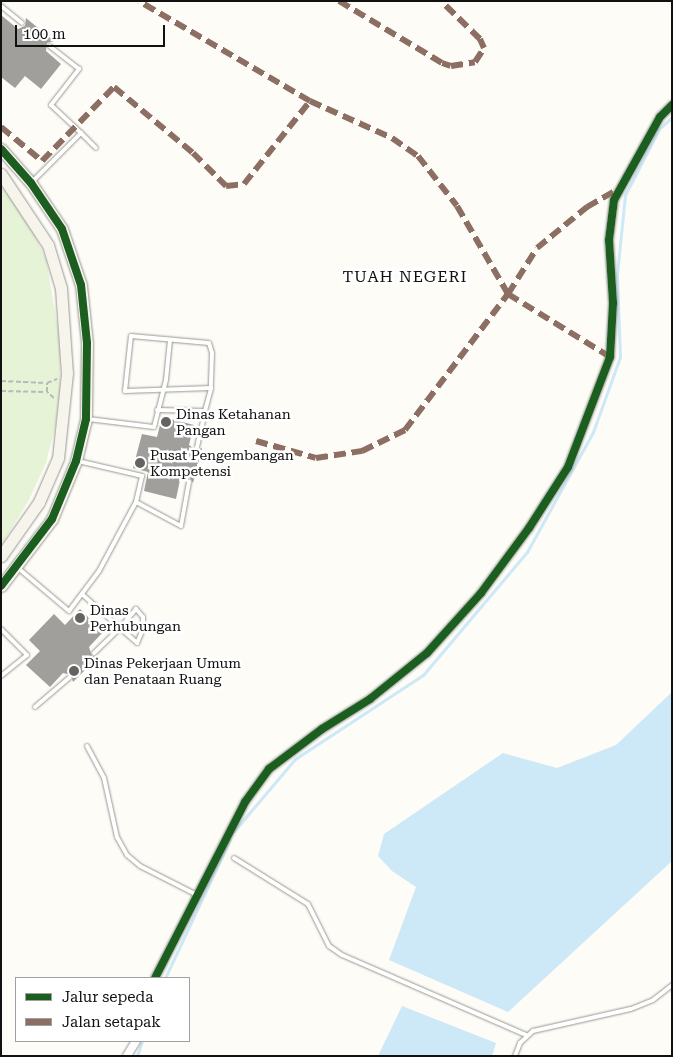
<!DOCTYPE html>
<html>
<head>
<meta charset="utf-8">
<style>
  body { margin:0 }
  #map { position:relative; width:673px; height:1057px; overflow:hidden; background:#fdfcf7; font-family:"Roboto Serif",serif }
  div>[style] { position:absolute }
  .green>* { inset:0; background:#e7f3d7 }
  .water>* { inset:0; background:#cde8f7 }
  .stream>* { height:3px; margin:-1.5px; padding:0 1.5px; transform-origin:1.5px; border-radius:1.5px; background:#cde8f7 }
  .building>* { inset:0; background:#a19f9c }
  .path>* { height:2px; margin-top:-1px; transform-origin:0; background:repeating-linear-gradient(90deg,#b9b9b8 0 5px,transparent 0 7.5px) }
  .roads { filter:drop-shadow(0 0 1px #979795) drop-shadow(0 0 1px #979795) }
  .lane>* { height:4px; margin:-2px; padding:0 2px; transform-origin:2px; border-radius:2px; background:#fffffe }
  .street>* { height:8px; margin:-4px; padding:0 4px; transform-origin:4px; border-radius:4px; background:#fffffe }
  .secondary>* { height:11px; margin:-5.5px; padding:0 5.5px; transform-origin:5.5px; border-radius:5.5px; background:#f6f4eb }
  .quiet>* { height:6px; margin-top:-3px; transform-origin:0; background:repeating-linear-gradient(90deg,#8d6e63 0 12px,transparent 0 18px) }
  .cycleway>* { height:8px; margin:-4px; padding:0 4px; transform-origin:4px; border-radius:4px; background:#1b5e20 }
  .dots>* { width:14px; height:14px; translate:-50% -50%; box-sizing:border-box; border:2px solid #fff; border-radius:50% }
  span { translate:-50% -50%; white-space:nowrap; text-align:center; line-height:1.15; -webkit-text-stroke:5px #fff; paint-order:stroke }
  .poi-label { font-size:14px; color:#111 }
  .left { translate:0 -50%; text-align:left }
  .quarter-label { font-size:16px; color:#111; letter-spacing:1px }
  .frame { position:absolute; inset:0; border:2px solid #111; pointer-events:none }
  .legend { position:absolute; left:15px; top:977px; width:175px; height:65px; box-sizing:border-box; background:#fff; border:1px solid #a0a0a0; margin:0; padding:6px 9px; list-style:none; font-size:15px; color:#111 }
  .legend li { display:flex; align-items:center; gap:10px; height:25px }
  .legend b { width:25px; border:1px solid #a0a0a0 }
  .scale { position:absolute; left:15px; top:25px; width:150px; height:22px; box-sizing:border-box; border:2px solid #111; border-top:0; padding-left:6px; font-size:15px; line-height:18px; white-space:nowrap; color:#111; -webkit-text-stroke:4px #fff; paint-order:stroke }
</style>
</head>
<body>
<div id="map">
  <div class="green">
    <i style="clip-path:polygon(1px 186px,28px 221px,46px 259px,60px 341px,60px 388px,56px 424px,46px 463px,29px 500px,1px 546px)"></i>
  </div>
  <div class="water">
    <i style="clip-path:polygon(672px 692px,672px 861px,508px 1012px,389px 960px,416px 887px,392px 871px,378px 856px,384px 834px,503px 753px,557px 768px,616px 745px)"></i>
    <i style="clip-path:polygon(402px 1006px,496px 1043px,492px 1056px,378px 1056px)"></i>
  </div>
  <div class="stream">
    <i style="left:234px;top:831px;width:94px;rotate:-49.7deg"></i>
    <i style="left:295px;top:759px;width:153px;rotate:-33.3deg"></i>
    <i style="left:423px;top:675px;width:161px;rotate:-49.8deg"></i>
    <i style="left:527px;top:552px;width:137px;rotate:-61.2deg"></i>
    <i style="left:593px;top:432px;width:80px;rotate:-70.2deg"></i>
    <i style="left:620px;top:357px;width:83px;rotate:-92.1deg"></i>
    <i style="left:617px;top:274px;width:79px;rotate:-84.2deg"></i>
    <i style="left:625px;top:195px;width:74px;rotate:-62.7deg"></i>
    <i style="left:659px;top:129px;width:18px;rotate:-43deg"></i>
    <i style="left:165px;top:978px;width:153px;rotate:-64.9deg"></i>
    <i style="left:137px;top:1056px;width:16px;rotate:-72deg"></i>
  </div>
  <div class="building">
    <i style="clip-path:polygon(1px 15px,18px 29px,25px 26px,26px 18px,54px 41px,47px 43px,46px 51px,61px 64px,41px 89px,25px 76px,15px 88px,1px 77px)"></i>
    <i style="clip-path:polygon(162px 417px,194px 425px,189px 445px,196px 450px,202px 448px,193px 483px,190px 478px,180px 480px,176px 499px,144px 491px,148px 472px,133px 468px,142px 434px,157px 437px)"></i>
    <i style="clip-path:polygon(80px 609px,103px 632px,89px 647px,92px 656px,98px 657px,73px 682px,71px 675px,63px 673px,50px 687px,26px 665px,40px 651px,29px 640px,54px 614px,65px 625px)"></i>
  </div>
  <div class="path">
    <i style="left:1px;top:381px;width:45px;rotate:2.5deg"></i>
    <i style="left:1px;top:391px;width:45px;rotate:1.3deg"></i>
    <i style="left:54px;top:398px;width:9px;rotate:-139deg"></i>
    <i style="left:47px;top:392px;width:9px;rotate:-90deg"></i>
    <i style="left:47px;top:383px;width:11px;rotate:-22deg"></i>
  </div>
  <div class="roads">
    <div class="lane">
      <i style="left:1px;top:6px;width:27px;rotate:39deg"></i>
      <i style="left:81px;top:133px;width:21px;rotate:45deg"></i>
      <i style="left:33px;top:181px;width:68px;rotate:-45deg"></i>
      <i style="left:81px;top:133px;width:41px;rotate:-137deg"></i>
      <i style="left:51px;top:105px;width:46px;rotate:-52.1deg"></i>
      <i style="left:79px;top:69px;width:37px;rotate:-142deg"></i>
      <i style="left:131px;top:336px;width:78px;rotate:5.1deg"></i>
      <i style="left:209px;top:343px;width:10px;rotate:73deg"></i>
      <i style="left:212px;top:353px;width:35px;rotate:92deg"></i>
      <i style="left:211px;top:388px;width:86px;rotate:178deg"></i>
      <i style="left:125px;top:391px;width:55px;rotate:-83.8deg"></i>
      <i style="left:157px;top:410px;width:48px;rotate:1.2deg"></i>
      <i style="left:205px;top:411px;width:24px;rotate:-75deg"></i>
      <i style="left:88px;top:419px;width:66px;rotate:6.9deg"></i>
      <i style="left:154px;top:427px;width:49px;rotate:-75.7deg"></i>
      <i style="left:166px;top:380px;width:40px;rotate:-84.3deg"></i>
      <i style="left:197px;top:447px;width:37px;rotate:-77deg"></i>
      <i style="left:78px;top:461px;width:66px;rotate:13.2deg"></i>
      <i style="left:142px;top:476px;width:27px;rotate:103deg"></i>
      <i style="left:136px;top:502px;width:51px;rotate:28.1deg"></i>
      <i style="left:181px;top:526px;width:45px;rotate:-79.7deg"></i>
      <i style="left:18px;top:568px;width:67px;rotate:40.1deg"></i>
      <i style="left:69px;top:611px;width:50px;rotate:-53.1deg"></i>
      <i style="left:99px;top:571px;width:78px;rotate:-61.8deg"></i>
      <i style="left:83px;top:595px;width:50px;rotate:41.7deg"></i>
      <i style="left:120px;top:628px;width:23px;rotate:41deg"></i>
      <i style="left:137px;top:643px;width:15px;rotate:-67deg"></i>
      <i style="left:143px;top:629px;width:12px;rotate:-90deg"></i>
      <i style="left:143px;top:617px;width:11px;rotate:-131deg"></i>
      <i style="left:136px;top:609px;width:25px;rotate:130deg"></i>
      <i style="left:120px;top:628px;width:36px;rotate:136deg"></i>
      <i style="left:1px;top:629px;width:37px;rotate:45deg"></i>
      <i style="left:27px;top:655px;width:33px;rotate:141deg"></i>
      <i style="left:35px;top:707px;width:45px;rotate:-40.5deg"></i>
      <i style="left:87px;top:746px;width:36px;rotate:62deg"></i>
      <i style="left:104px;top:778px;width:60px;rotate:77.6deg"></i>
      <i style="left:117px;top:837px;width:21px;rotate:61deg"></i>
      <i style="left:127px;top:855px;width:17px;rotate:40deg"></i>
      <i style="left:140px;top:866px;width:64px;rotate:27deg"></i>
      <i style="left:234px;top:858px;width:87px;rotate:31.9deg"></i>
      <i style="left:308px;top:904px;width:47px;rotate:63.4deg"></i>
      <i style="left:329px;top:946px;width:16px;rotate:35deg"></i>
      <i style="left:342px;top:955px;width:201px;rotate:23.5deg"></i>
      <i style="left:515px;top:1056px;width:14px;rotate:-69deg"></i>
      <i style="left:520px;top:1043px;width:18px;rotate:-43deg"></i>
      <i style="left:533px;top:1031px;width:100px;rotate:-12.7deg"></i>
      <i style="left:631px;top:1009px;width:24px;rotate:-22deg"></i>
      <i style="left:653px;top:1000px;width:24px;rotate:-38deg"></i>
    </div>
    <div class="street">
      <i style="left:155px;top:978px;width:198px;rotate:-62.9deg"></i>
      <i style="left:245px;top:802px;width:41px;rotate:-54deg"></i>
      <i style="left:269px;top:769px;width:66px;rotate:-37deg"></i>
      <i style="left:322px;top:729px;width:57px;rotate:-32deg"></i>
      <i style="left:370px;top:699px;width:73px;rotate:-38.9deg"></i>
      <i style="left:427px;top:653px;width:81px;rotate:-48deg"></i>
      <i style="left:481px;top:593px;width:81px;rotate:-53.6deg"></i>
      <i style="left:529px;top:528px;width:72px;rotate:-57.4deg"></i>
      <i style="left:568px;top:467px;width:118px;rotate:-69.1deg"></i>
      <i style="left:610px;top:357px;width:54px;rotate:-86.8deg"></i>
      <i style="left:613px;top:303px;width:63px;rotate:-93.6deg"></i>
      <i style="left:609px;top:240px;width:40px;rotate:-82.9deg"></i>
      <i style="left:614px;top:200px;width:95px;rotate:-61deg"></i>
      <i style="left:660px;top:117px;width:17px;rotate:-45deg"></i>
      <i style="left:127px;top:1056px;width:17px;rotate:-59deg"></i>
    </div>
    <div class="secondary">
      <i style="left:1px;top:149px;width:45px;rotate:48.6deg"></i>
      <i style="left:31px;top:183px;width:55px;rotate:56deg"></i>
      <i style="left:62px;top:229px;width:59px;rotate:71.3deg"></i>
      <i style="left:81px;top:285px;width:58px;rotate:84.1deg"></i>
      <i style="left:87px;top:343px;width:76px;rotate:90.8deg"></i>
      <i style="left:86px;top:419px;width:43px;rotate:103.4deg"></i>
      <i style="left:76px;top:461px;width:63px;rotate:112.5deg"></i>
      <i style="left:52px;top:519px;width:84px;rotate:127.3deg"></i>
      <i style="left:1px;top:174px;width:85px;rotate:56.5deg"></i>
      <i style="left:48px;top:245px;width:45px;rotate:73.2deg"></i>
      <i style="left:61px;top:288px;width:85px;rotate:86deg"></i>
      <i style="left:67px;top:373px;width:85px;rotate:96deg"></i>
      <i style="left:58px;top:458px;width:48px;rotate:113.4deg"></i>
      <i style="left:39px;top:502px;width:66px;rotate:125.1deg"></i>
    </div>
  </div>
  <div class="quiet">
    <i style="left:339px;top:1px;width:120px;rotate:31deg"></i>
    <i style="left:442px;top:63px;width:9px;rotate:18deg"></i>
    <i style="left:451px;top:66px;width:24px;rotate:-9deg"></i>
    <i style="left:475px;top:62px;width:17px;rotate:-57deg"></i>
    <i style="left:484px;top:48px;width:10px;rotate:-114deg"></i>
    <i style="left:480px;top:39px;width:54px;rotate:-135.7deg"></i>
    <i style="left:310px;top:101px;width:90px;rotate:24.3deg"></i>
    <i style="left:392px;top:138px;width:32px;rotate:35deg"></i>
    <i style="left:418px;top:156px;width:63px;rotate:52deg"></i>
    <i style="left:457px;top:206px;width:102px;rotate:59.9deg"></i>
    <i style="left:508px;top:294px;width:120px;rotate:31.7deg"></i>
    <i style="left:1px;top:127px;width:53px;rotate:39.7deg"></i>
    <i style="left:42px;top:161px;width:103px;rotate:-45.8deg"></i>
    <i style="left:114px;top:87px;width:103px;rotate:39.9deg"></i>
    <i style="left:193px;top:153px;width:47px;rotate:45deg"></i>
    <i style="left:226px;top:186px;width:18px;rotate:-6deg"></i>
    <i style="left:244px;top:184px;width:106px;rotate:-51.5deg"></i>
    <i style="left:310px;top:101px;width:198px;rotate:-149.7deg"></i>
    <i style="left:256px;top:441px;width:62px;rotate:15.8deg"></i>
    <i style="left:316px;top:458px;width:47px;rotate:-8.7deg"></i>
    <i style="left:362px;top:451px;width:48px;rotate:-26deg"></i>
    <i style="left:405px;top:430px;width:171px;rotate:-52.9deg"></i>
    <i style="left:508px;top:294px;width:54px;rotate:-57.8deg"></i>
    <i style="left:537px;top:248px;width:65px;rotate:-39.4deg"></i>
    <i style="left:587px;top:207px;width:36px;rotate:-30deg"></i>
  </div>
  <div class="cycleway">
    <i style="left:1px;top:149px;width:45px;rotate:48.6deg"></i>
    <i style="left:31px;top:183px;width:55px;rotate:56deg"></i>
    <i style="left:62px;top:229px;width:59px;rotate:71.3deg"></i>
    <i style="left:81px;top:285px;width:58px;rotate:84.1deg"></i>
    <i style="left:87px;top:343px;width:76px;rotate:90.8deg"></i>
    <i style="left:86px;top:419px;width:43px;rotate:103.4deg"></i>
    <i style="left:76px;top:461px;width:63px;rotate:112.5deg"></i>
    <i style="left:52px;top:519px;width:84px;rotate:127.3deg"></i>
    <i style="left:155px;top:978px;width:198px;rotate:-62.9deg"></i>
    <i style="left:245px;top:802px;width:41px;rotate:-54deg"></i>
    <i style="left:269px;top:769px;width:66px;rotate:-37deg"></i>
    <i style="left:322px;top:729px;width:57px;rotate:-32deg"></i>
    <i style="left:370px;top:699px;width:73px;rotate:-38.9deg"></i>
    <i style="left:427px;top:653px;width:81px;rotate:-48deg"></i>
    <i style="left:481px;top:593px;width:81px;rotate:-53.6deg"></i>
    <i style="left:529px;top:528px;width:72px;rotate:-57.4deg"></i>
    <i style="left:568px;top:467px;width:118px;rotate:-69.1deg"></i>
    <i style="left:610px;top:357px;width:54px;rotate:-86.8deg"></i>
    <i style="left:613px;top:303px;width:63px;rotate:-93.6deg"></i>
    <i style="left:609px;top:240px;width:40px;rotate:-82.9deg"></i>
    <i style="left:614px;top:200px;width:95px;rotate:-61deg"></i>
    <i style="left:660px;top:117px;width:17px;rotate:-45deg"></i>
  </div>
  <div class="dots">
    <i style="left:166px;top:422px;background:#646362"></i>
    <i style="left:140px;top:463px;background:#646362"></i>
    <i style="left:80px;top:618px;background:#646362"></i>
    <i style="left:74px;top:671px;background:#646362"></i>
  </div>
  <div class="poi-label">
    <span class="left" style="left:176px;top:422px">Dinas Ketahanan<br>Pangan</span>
    <span class="left" style="left:150px;top:463px">Pusat Pengembangan<br>Kompetensi</span>
    <span class="left" style="left:90px;top:618px">Dinas<br>Perhubungan</span>
    <span class="left" style="left:84px;top:671px">Dinas Pekerjaan Umum<br>dan Penataan Ruang</span>
  </div>
  <div class="quarter-label">
    <span style="left:405px;top:277px">TUAH NEGERI</span>
  </div>
  <div class="frame"></div>
  <ul class="legend">
  <li><b style="height:6px;background:#1b5e20"></b>Jalur sepeda</li>
  <li><b style="height:6px;background:#8d6e63"></b>Jalan setapak</li>
  </ul>
  <div class="scale">100 m</div>
</div>
</body>
</html>
